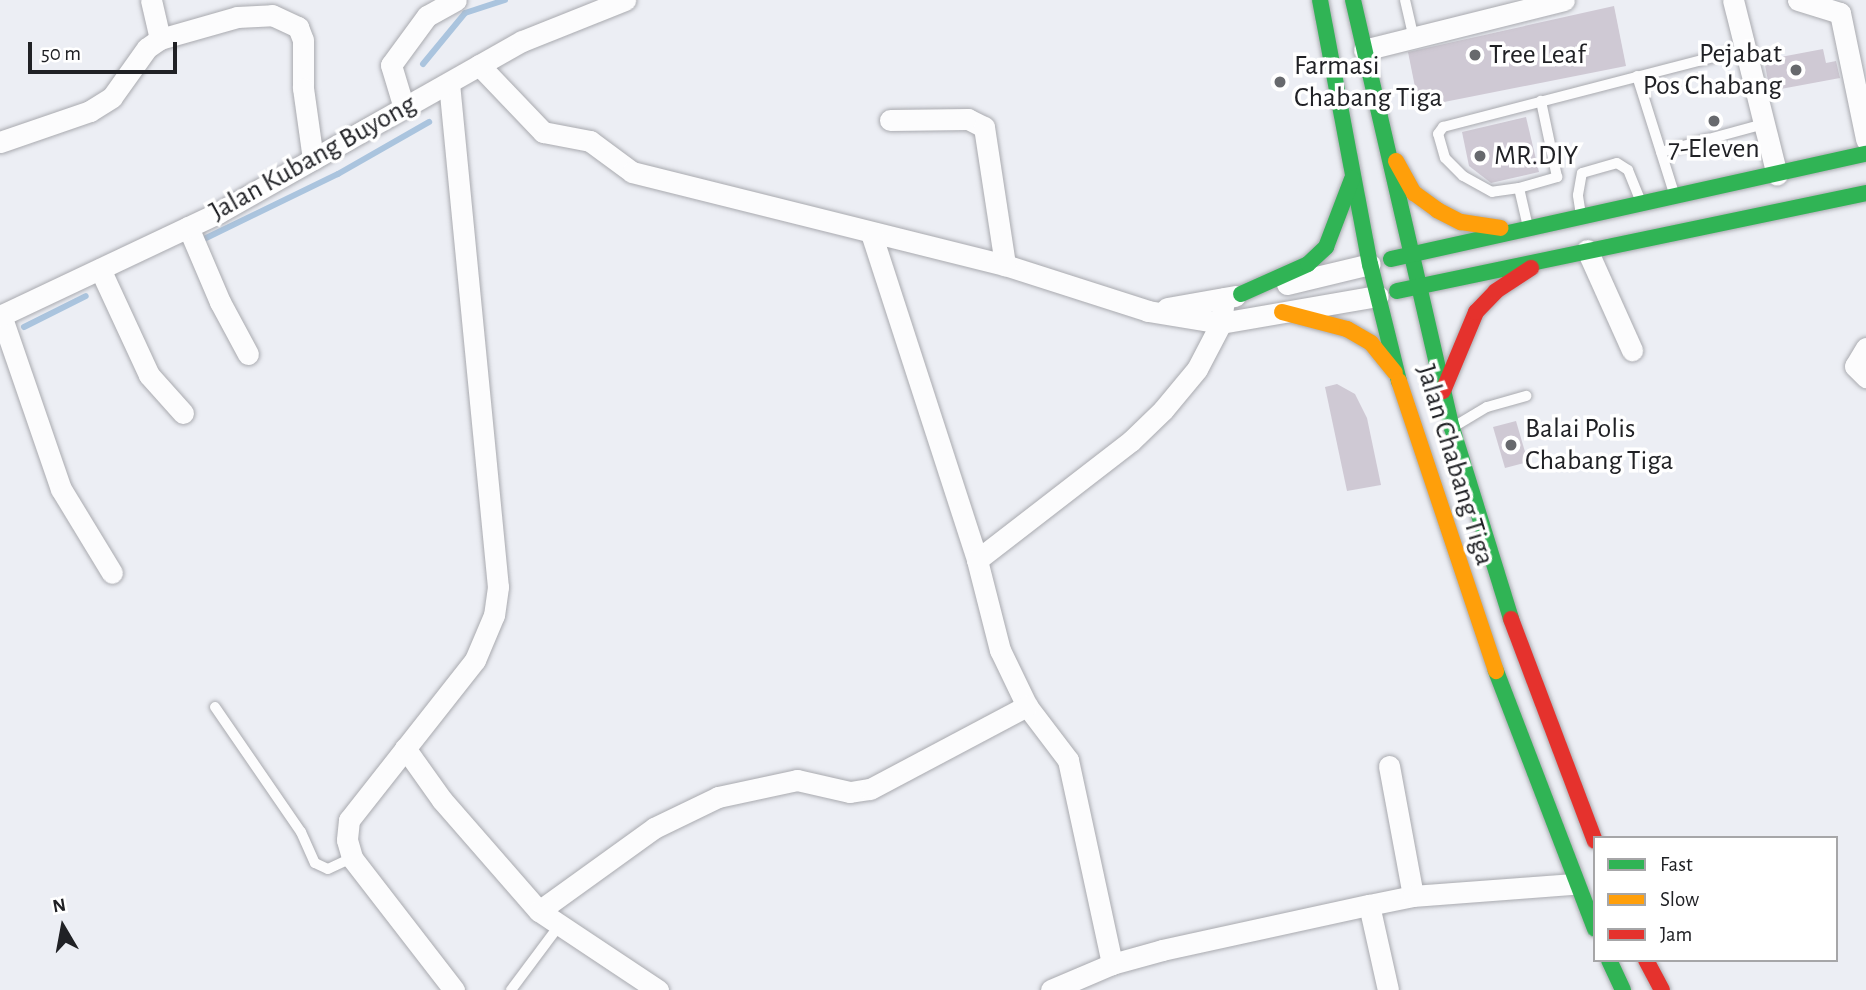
<!DOCTYPE html>
<html>
<head>
<meta charset="utf-8">
<style>
  body { margin:0 }
  #map { position:relative; width:1866px; height:990px; overflow:hidden; background:#eceef4; font-family:"Alegreya Sans",sans-serif }
  div>[style] { position:absolute }
  .stream>* { height:6px; margin:-3px; padding:0 3px; transform-origin:3px; border-radius:3px; background:#aac4de }
  .building>* { inset:0; background:#cfc9d4 }
  .roads { filter:drop-shadow(0 0 2px #a9aaaf) drop-shadow(0 0 2px #a9aaaf) }
  .lane>* { height:10px; margin:-5px; padding:0 5px; transform-origin:5px; border-radius:5px; background:#fcfcfd }
  .street>* { height:21px; margin:-10.5px; padding:0 10.5px; transform-origin:10.5px; border-radius:10.5px; background:#fcfcfd }
  .fast>* { height:16px; margin:-8px; padding:0 8px; transform-origin:8px; border-radius:8px; background:#30b455 }
  .slow>* { height:16px; margin:-8px; padding:0 8px; transform-origin:8px; border-radius:8px; background:#ff9f0a }
  .jam>* { height:16px; margin:-8px; padding:0 8px; transform-origin:8px; border-radius:8px; background:#e5322d }
  .dots>* { width:19px; height:19px; translate:-50% -50%; box-sizing:border-box; border:4px solid #fff; border-radius:50% }
  span { translate:-50% -50%; white-space:nowrap; text-align:center; line-height:1.15; -webkit-text-stroke:7px #fff; paint-order:stroke }
  .poi-label { font-size:28px; color:#202125 }
  .right { translate:-100% -50%; text-align:right }
  .left { translate:0 -50%; text-align:left }
  .street-label { font-size:28px; color:#202125 }
  .legend { position:absolute; left:1593px; top:836px; width:245px; height:126px; box-sizing:border-box; background:#fff; border:2px solid #a6a6a8; margin:0; padding:9px 12px; list-style:none; font-size:21px; color:#202125 }
  .legend li { display:flex; align-items:center; gap:14px; height:35px }
  .legend b { width:35px; border:2px solid #a6a6a8 }
  .north { position:absolute; left:28px; top:892px; width:70px; height:70px; -webkit-text-stroke:5px #fff; paint-order:stroke; rotate:350deg; font-size:19px; font-weight:700; line-height:28px; text-align:center; color:#202125 }
  .north::after { content:''; display:block; margin:auto; width:24px; height:32px; background:#202125; clip-path:polygon(50% 0,100% 100%,50% 72%,0 100%) }
  .scale { position:absolute; left:28px; top:42px; width:149px; height:32px; box-sizing:border-box; border:4px solid #202125; border-top:0; padding-left:9px; font-size:21px; line-height:24px; white-space:nowrap; color:#202125; -webkit-text-stroke:5px #fff; paint-order:stroke }
</style>
</head>
<body>
<div id="map">
  <div class="stream">
    <i style="left:423px;top:64px;width:66px;rotate:-50.5deg"></i>
    <i style="left:465px;top:13px;width:42px;rotate:-18deg"></i>
    <i style="left:204px;top:239px;width:149px;rotate:-25.9deg"></i>
    <i style="left:338px;top:174px;width:105px;rotate:-29.7deg"></i>
    <i style="left:24px;top:327px;width:69px;rotate:-26.6deg"></i>
  </div>
  <div class="building">
    <i style="clip-path:polygon(1614px 6px,1626px 66px,1419px 107px,1408px 52px)"></i>
    <i style="clip-path:polygon(1823px 49px,1826px 63px,1836px 61px,1840px 78px,1770px 91px,1764px 60px)"></i>
    <i style="clip-path:polygon(1526px 117px,1539px 172px,1491px 183px,1469px 166px,1462px 132px)"></i>
    <i style="clip-path:polygon(1337px 384px,1355px 394px,1367px 418px,1381px 485px,1347px 491px,1325px 387px)"></i>
    <i style="clip-path:polygon(1516px 421px,1528px 462px,1505px 468px,1493px 427px)"></i>
  </div>
  <div class="roads">
    <div class="lane">
      <i style="left:1405px;top:0;width:39px;rotate:77deg"></i>
      <i style="left:1637px;top:76px;width:123px;rotate:72.5deg"></i>
      <i style="left:1661px;top:152px;width:107px;rotate:-15.2deg"></i>
      <i style="left:1519px;top:188px;width:40px;rotate:-16deg"></i>
      <i style="left:1557px;top:177px;width:78px;rotate:-101.9deg"></i>
      <i style="left:1581px;top:215px;width:20px;rotate:-99deg"></i>
      <i style="left:1578px;top:195px;width:22px;rotate:-80deg"></i>
      <i style="left:1582px;top:173px;width:36px;rotate:-16deg"></i>
      <i style="left:1617px;top:163px;width:13px;rotate:32deg"></i>
      <i style="left:1628px;top:170px;width:35px;rotate:68deg"></i>
      <i style="left:1528px;top:227px;width:40px;rotate:-103deg"></i>
      <i style="left:1519px;top:188px;width:27px;rotate:172deg"></i>
      <i style="left:1492px;top:192px;width:33px;rotate:-151deg"></i>
      <i style="left:1463px;top:176px;width:25px;rotate:-135deg"></i>
      <i style="left:1445px;top:158px;width:25px;rotate:-106deg"></i>
      <i style="left:1438px;top:134px;width:9px;rotate:-54deg"></i>
      <i style="left:1443px;top:127px;width:312px;rotate:-14.5deg"></i>
      <i style="left:1455px;top:426px;width:37px;rotate:-31deg"></i>
      <i style="left:1487px;top:407px;width:41px;rotate:-15.8deg"></i>
      <i style="left:215px;top:707px;width:152px;rotate:55.5deg"></i>
      <i style="left:301px;top:832px;width:34px;rotate:66deg"></i>
      <i style="left:315px;top:863px;width:14px;rotate:25deg"></i>
      <i style="left:328px;top:869px;width:26px;rotate:-25deg"></i>
      <i style="left:511px;top:990px;width:79px;rotate:-53.3deg"></i>
    </div>
    <div class="street">
      <i style="left:151px;top:0;width:40px;rotate:77deg"></i>
      <i style="left:1733px;top:0;width:180px;rotate:75.9deg"></i>
      <i style="left:1798px;top:0;width:44px;rotate:17.2deg"></i>
      <i style="left:1840px;top:13px;width:129px;rotate:78.3deg"></i>
      <i style="left:1364px;top:50px;width:206px;rotate:-14deg"></i>
      <i style="left:479px;top:65px;width:93px;rotate:46.3deg"></i>
      <i style="left:543px;top:132px;width:48px;rotate:10.8deg"></i>
      <i style="left:590px;top:141px;width:52px;rotate:36.4deg"></i>
      <i style="left:632px;top:172px;width:384px;rotate:14deg"></i>
      <i style="left:1005px;top:265px;width:150px;rotate:17.8deg"></i>
      <i style="left:1148px;top:311px;width:74px;rotate:9.3deg"></i>
      <i style="left:1221px;top:323px;width:159px;rotate:-9.8deg"></i>
      <i style="left:449px;top:83px;width:506px;rotate:84.45deg"></i>
      <i style="left:498px;top:587px;width:28px;rotate:98deg"></i>
      <i style="left:494px;top:615px;width:49px;rotate:112.9deg"></i>
      <i style="left:475px;top:660px;width:204px;rotate:128.2deg"></i>
      <i style="left:349px;top:820px;width:20px;rotate:96deg"></i>
      <i style="left:347px;top:840px;width:19px;rotate:74deg"></i>
      <i style="left:352px;top:858px;width:167px;rotate:52.3deg"></i>
      <i style="left:404px;top:108px;width:45px;rotate:-106.8deg"></i>
      <i style="left:391px;top:65px;width:61px;rotate:-53.7deg"></i>
      <i style="left:427px;top:16px;width:33px;rotate:-29deg"></i>
      <i style="left:890px;top:120px;width:78px;rotate:-0.7deg"></i>
      <i style="left:968px;top:119px;width:18px;rotate:27deg"></i>
      <i style="left:984px;top:127px;width:140px;rotate:81.3deg"></i>
      <i style="left:0;top:142px;width:95px;rotate:-19deg"></i>
      <i style="left:90px;top:111px;width:26px;rotate:-32deg"></i>
      <i style="left:112px;top:97px;width:60px;rotate:-54.5deg"></i>
      <i style="left:147px;top:48px;width:16px;rotate:-35deg"></i>
      <i style="left:160px;top:39px;width:80px;rotate:-15.9deg"></i>
      <i style="left:237px;top:17px;width:35px;rotate:-3deg"></i>
      <i style="left:272px;top:15px;width:29px;rotate:25deg"></i>
      <i style="left:298px;top:27px;width:14px;rotate:69deg"></i>
      <i style="left:303px;top:40px;width:48px;rotate:90deg"></i>
      <i style="left:303px;top:88px;width:72px;rotate:82deg"></i>
      <i style="left:188px;top:227px;width:82px;rotate:66.9deg"></i>
      <i style="left:220px;top:302px;width:59px;rotate:61.7deg"></i>
      <i style="left:871px;top:233px;width:344px;rotate:72deg"></i>
      <i style="left:977px;top:560px;width:93px;rotate:75.7deg"></i>
      <i style="left:1000px;top:650px;width:62px;rotate:64.3deg"></i>
      <i style="left:1027px;top:706px;width:68px;rotate:52.8deg"></i>
      <i style="left:1068px;top:760px;width:209px;rotate:77.8deg"></i>
      <i style="left:1587px;top:250px;width:110px;rotate:65.8deg"></i>
      <i style="left:100px;top:269px;width:117px;rotate:65.2deg"></i>
      <i style="left:149px;top:375px;width:51px;rotate:48.2deg"></i>
      <i style="left:1287px;top:284px;width:85px;rotate:-13.5deg"></i>
      <i style="left:1167px;top:308px;width:69px;rotate:-10deg"></i>
      <i style="left:1px;top:315px;width:184px;rotate:71deg"></i>
      <i style="left:61px;top:489px;width:98px;rotate:58.7deg"></i>
      <i style="left:0;top:316px;width:241px;rotate:-25.3deg"></i>
      <i style="left:218px;top:213px;width:349px;rotate:-29.5deg"></i>
      <i style="left:522px;top:41px;width:111px;rotate:-21.7deg"></i>
      <i style="left:1866px;top:348px;width:21px;rotate:121deg"></i>
      <i style="left:1855px;top:366px;width:16px;rotate:45deg"></i>
      <i style="left:977px;top:560px;width:195px;rotate:-37.7deg"></i>
      <i style="left:1131px;top:441px;width:45px;rotate:-44.1deg"></i>
      <i style="left:1163px;top:410px;width:53px;rotate:-50.3deg"></i>
      <i style="left:1197px;top:369px;width:52px;rotate:-62.4deg"></i>
      <i style="left:1221px;top:323px;width:25px;rotate:-83deg"></i>
      <i style="left:405px;top:748px;width:64px;rotate:54.6deg"></i>
      <i style="left:442px;top:800px;width:147px;rotate:48.9deg"></i>
      <i style="left:539px;top:911px;width:143px;rotate:33.6deg"></i>
      <i style="left:1389px;top:766px;width:132px;rotate:79.5deg"></i>
      <i style="left:1369px;top:905px;width:87px;rotate:77.4deg"></i>
      <i style="left:539px;top:911px;width:142px;rotate:-35.8deg"></i>
      <i style="left:654px;top:828px;width:71px;rotate:-25.8deg"></i>
      <i style="left:718px;top:797px;width:81px;rotate:-12.1deg"></i>
      <i style="left:797px;top:780px;width:54px;rotate:12.8deg"></i>
      <i style="left:850px;top:792px;width:20px;rotate:-9deg"></i>
      <i style="left:870px;top:789px;width:178px;rotate:-27.9deg"></i>
      <i style="left:1051px;top:990px;width:66px;rotate:-23.1deg"></i>
      <i style="left:1112px;top:964px;width:52px;rotate:-15.6deg"></i>
      <i style="left:1162px;top:950px;width:212px;rotate:-12.3deg"></i>
      <i style="left:1369px;top:905px;width:45px;rotate:-11.6deg"></i>
      <i style="left:1413px;top:896px;width:161px;rotate:-4.3deg"></i>
    </div>
    <div class="fast">
      <i style="left:1320px;top:0;width:269px;rotate:79.3deg"></i>
      <i style="left:1370px;top:264px;width:121px;rotate:76.1deg"></i>
      <i style="left:1353px;top:0;width:439px;rotate:77deg"></i>
      <i style="left:1452px;top:428px;width:200px;rotate:72.8deg"></i>
      <i style="left:1391px;top:259px;width:486px;rotate:-12.5deg"></i>
      <i style="left:1397px;top:291px;width:479px;rotate:-11.8deg"></i>
      <i style="left:1241px;top:294px;width:73px;rotate:-24.1deg"></i>
      <i style="left:1308px;top:264px;width:25px;rotate:-43deg"></i>
      <i style="left:1326px;top:247px;width:73px;rotate:-69.1deg"></i>
      <i style="left:1496px;top:671px;width:276px;rotate:69deg"></i>
      <i style="left:1609px;top:960px;width:33px;rotate:65deg"></i>
    </div>
    <div class="slow">
      <i style="left:1396px;top:161px;width:37px;rotate:61deg"></i>
      <i style="left:1414px;top:193px;width:29px;rotate:36deg"></i>
      <i style="left:1437px;top:210px;width:27px;rotate:27deg"></i>
      <i style="left:1461px;top:222px;width:40px;rotate:8.5deg"></i>
      <i style="left:1282px;top:312px;width:67px;rotate:14.7deg"></i>
      <i style="left:1347px;top:329px;width:28px;rotate:30deg"></i>
      <i style="left:1371px;top:343px;width:38px;rotate:51deg"></i>
      <i style="left:1399px;top:381px;width:306px;rotate:71.5deg"></i>
    </div>
    <div class="jam">
      <i style="left:1443px;top:391px;width:86px;rotate:-67.3deg"></i>
      <i style="left:1476px;top:312px;width:29px;rotate:-46deg"></i>
      <i style="left:1496px;top:291px;width:42px;rotate:-33.3deg"></i>
      <i style="left:1511px;top:619px;width:237px;rotate:69.3deg"></i>
      <i style="left:1646px;top:960px;width:34px;rotate:62deg"></i>
    </div>
  </div>
  <div class="dots">
    <i style="left:1475px;top:55px;background:#67696d"></i>
    <i style="left:1796px;top:70px;background:#67696d"></i>
    <i style="left:1280px;top:82px;background:#67696d"></i>
    <i style="left:1714px;top:121px;background:#67696d"></i>
    <i style="left:1480px;top:156px;background:#67696d"></i>
    <i style="left:1511px;top:445px;background:#67696d"></i>
  </div>
  <div class="poi-label">
    <span class="right" style="left:1782px;top:70px">Pejabat<br>Pos Chabang</span>
    <span class="left" style="left:1489px;top:55px">Tree Leaf</span>
    <span class="left" style="left:1294px;top:82px">Farmasi<br>Chabang Tiga</span>
    <span style="left:1714px;top:149px">7-Eleven</span>
    <span class="left" style="left:1494px;top:156px">MR.DIY</span>
    <span class="left" style="left:1525px;top:445px">Balai Polis<br>Chabang Tiga</span>
  </div>
  <div class="street-label">
    <span style="left:313px;top:158px;rotate:-29deg">Jalan Kubang Buyong</span>
    <span style="left:1455px;top:465px;rotate:73deg">Jalan Chabang Tiga</span>
  </div>
  <ul class="legend">
  <li><b style="height:9px;background:#30b455"></b>Fast</li>
  <li><b style="height:9px;background:#ff9f0a"></b>Slow</li>
  <li><b style="height:9px;background:#e5322d"></b>Jam</li>
  </ul>
  <div class="north">N</div>
  <div class="scale">50 m</div>
</div>
</body>
</html>
